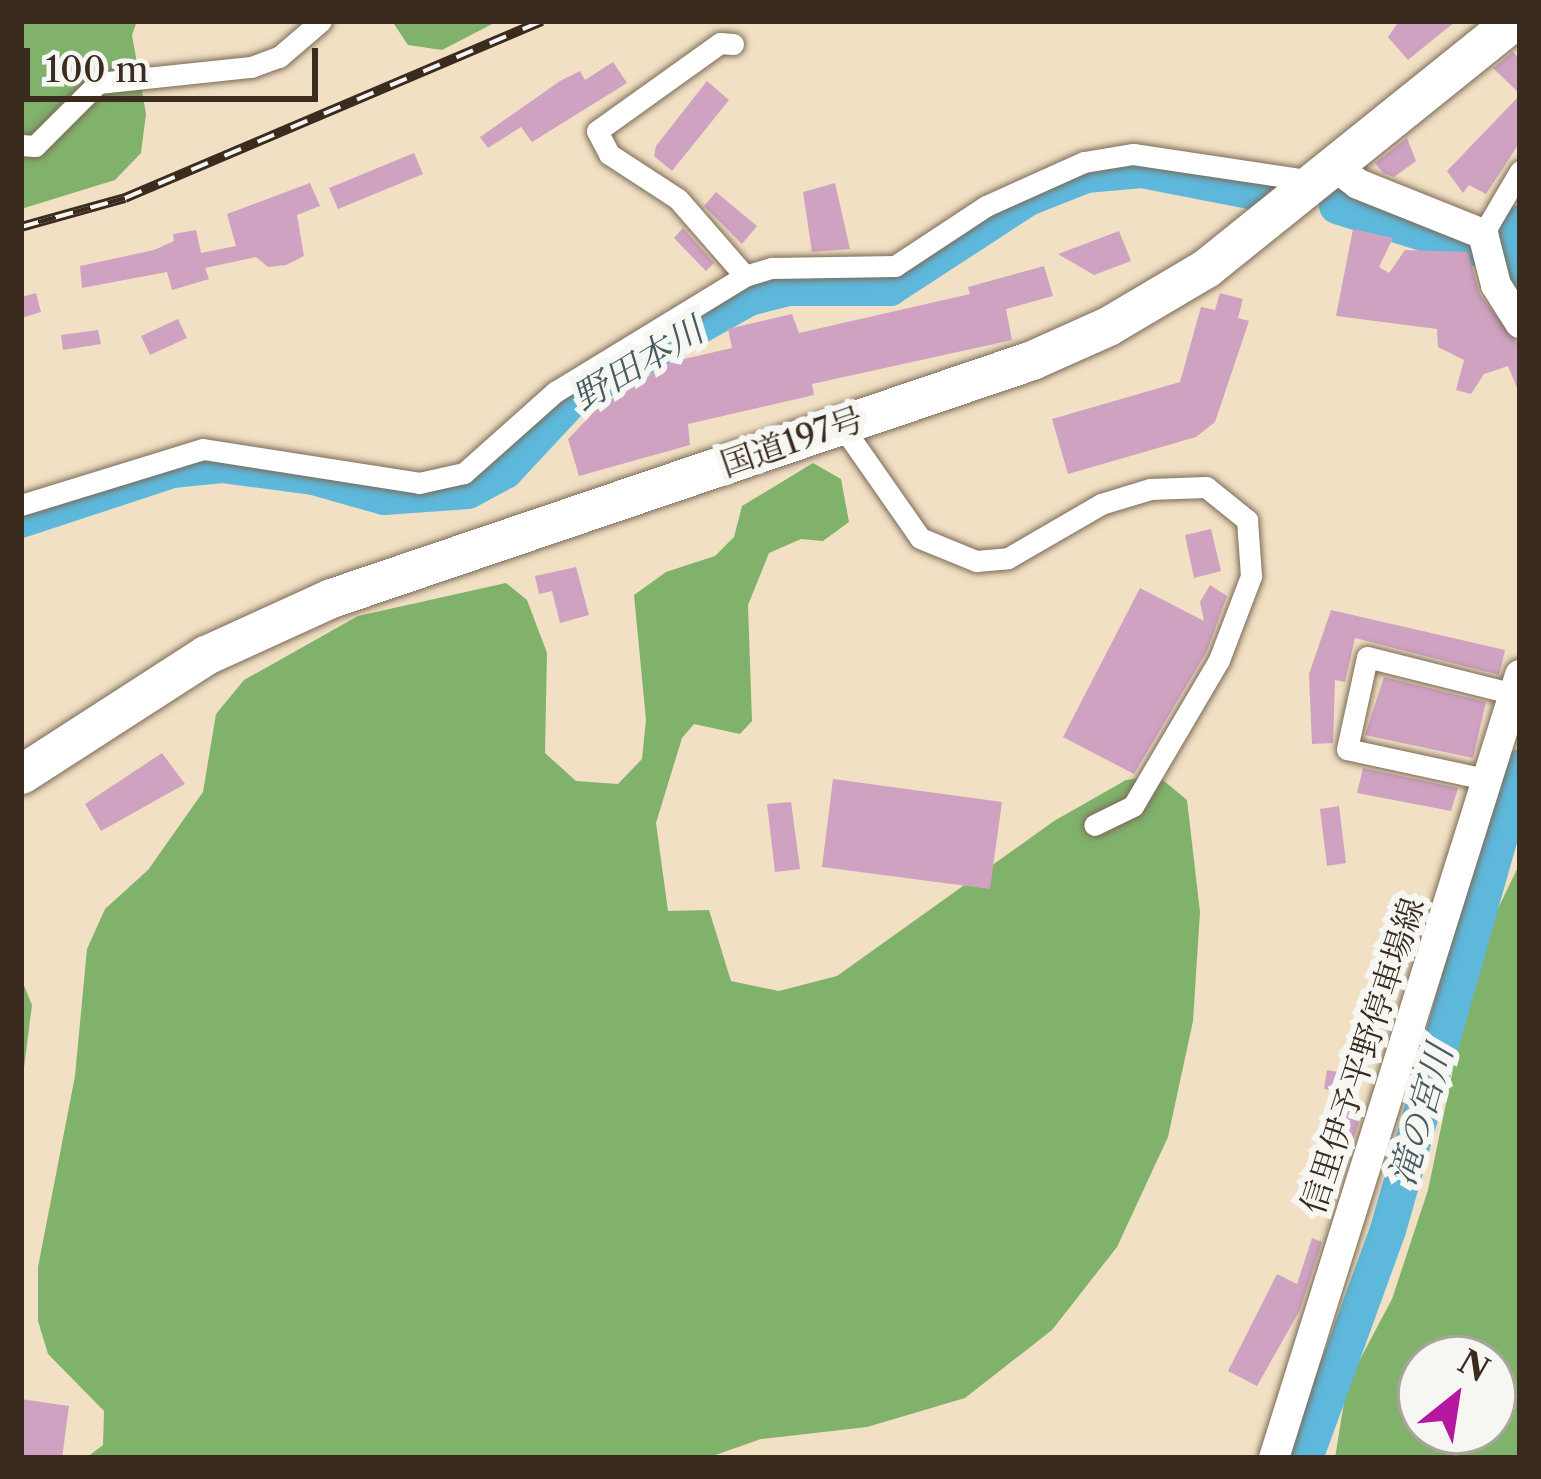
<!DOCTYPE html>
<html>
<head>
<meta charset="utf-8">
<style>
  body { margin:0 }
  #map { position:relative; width:1541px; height:1479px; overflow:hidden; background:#f1e0c3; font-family:"Libre Caslon Text","Noto Serif JP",serif }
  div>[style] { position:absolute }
  .forest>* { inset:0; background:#80b26c }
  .river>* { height:36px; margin:-18px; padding:0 18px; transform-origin:18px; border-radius:18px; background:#5eb8db }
  .building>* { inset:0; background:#d0a2c2 }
  .roads { filter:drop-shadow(0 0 3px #7b6a58) drop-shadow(0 0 3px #7b6a58) }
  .street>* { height:21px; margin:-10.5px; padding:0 10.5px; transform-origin:10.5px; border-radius:10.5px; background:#fff }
  .secondary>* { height:30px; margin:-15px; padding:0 15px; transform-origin:15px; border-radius:15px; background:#fff }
  .highway>* { height:39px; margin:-19.5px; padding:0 19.5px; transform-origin:19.5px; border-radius:19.5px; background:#fff }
  .rail>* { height:10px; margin-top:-5px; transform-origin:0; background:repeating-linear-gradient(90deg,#f6f6f2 0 18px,#3b2a1e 0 36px); box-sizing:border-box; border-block:3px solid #3b2a1e }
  span { translate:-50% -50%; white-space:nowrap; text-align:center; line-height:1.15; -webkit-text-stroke:12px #f6f6f2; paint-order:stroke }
  .street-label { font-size:33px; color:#3b2a1e }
  .water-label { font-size:36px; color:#475c60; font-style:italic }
  .frame { position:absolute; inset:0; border:24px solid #3b2a1e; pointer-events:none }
  .north { position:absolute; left:1397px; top:1335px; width:120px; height:120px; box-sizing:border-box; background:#f6f6f2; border:3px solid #aba49d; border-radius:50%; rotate:30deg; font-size:33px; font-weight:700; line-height:48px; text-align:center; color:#3b2a1e }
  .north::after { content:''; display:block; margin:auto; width:42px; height:54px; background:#b5179e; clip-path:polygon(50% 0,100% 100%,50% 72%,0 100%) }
  .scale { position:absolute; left:24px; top:48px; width:294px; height:54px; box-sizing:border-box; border:6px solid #3b2a1e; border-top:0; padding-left:15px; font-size:36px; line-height:42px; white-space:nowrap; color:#3b2a1e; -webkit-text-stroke:9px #f6f6f2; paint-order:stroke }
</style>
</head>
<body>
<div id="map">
  <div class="forest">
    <i style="clip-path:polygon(21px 21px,137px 21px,132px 35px,146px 114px,141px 153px,115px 180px,21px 209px)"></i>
    <i style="clip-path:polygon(392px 21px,498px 21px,442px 50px,408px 45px)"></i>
    <i style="clip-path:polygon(813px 463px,841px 479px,849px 522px,823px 541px,801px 539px,769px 553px,748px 605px,752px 721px,740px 734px,694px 724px,682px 738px,656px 823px,668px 911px,709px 910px,731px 981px,779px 991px,837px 976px,1054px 821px,1126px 780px,1158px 776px,1187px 800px,1200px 912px,1193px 1021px,1168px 1137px,1117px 1247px,1052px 1330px,965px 1398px,867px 1427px,761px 1439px,707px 1458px,86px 1458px,103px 1445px,104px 1411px,48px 1354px,38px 1321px,38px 1267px,75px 1076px,87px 949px,105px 909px,148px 870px,203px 792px,216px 714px,244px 680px,358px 616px,506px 583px,527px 600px,547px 653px,545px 753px,576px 781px,618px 784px,642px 759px,646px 720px,634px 595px,666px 572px,715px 556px,734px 537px,742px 506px)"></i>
    <i style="clip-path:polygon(evenodd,1520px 863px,1520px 1458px,1335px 1458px,1347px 1384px,1392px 1299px,1428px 1190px,1478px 950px,1520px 863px,1493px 1359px,1493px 1431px,1421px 1431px,1421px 1359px,1493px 1359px)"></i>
    <i style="clip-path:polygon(21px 978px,32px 1005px,21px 1091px)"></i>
  </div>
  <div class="river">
    <i style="left:1337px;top:206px;width:139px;rotate:17.5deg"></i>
    <i style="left:1470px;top:248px;width:43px;rotate:2.7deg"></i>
    <i style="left:1520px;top:223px;width:28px;rotate:105deg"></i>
    <i style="left:1513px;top:250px;width:31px;rotate:77deg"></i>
    <i style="left:21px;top:520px;width:159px;rotate:-18.3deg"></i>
    <i style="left:172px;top:470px;width:50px;rotate:-5.7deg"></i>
    <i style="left:222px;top:465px;width:92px;rotate:7.5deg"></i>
    <i style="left:313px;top:477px;width:74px;rotate:15.7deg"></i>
    <i style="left:384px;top:497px;width:84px;rotate:-4.1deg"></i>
    <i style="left:468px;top:491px;width:42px;rotate:-28.4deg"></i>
    <i style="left:505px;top:471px;width:103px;rotate:-47deg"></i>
    <i style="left:575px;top:396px;width:200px;rotate:-29.4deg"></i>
    <i style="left:749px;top:298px;width:40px;rotate:-14.4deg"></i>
    <i style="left:788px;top:288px;width:102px"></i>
    <i style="left:890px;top:288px;width:165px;rotate:-33.1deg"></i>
    <i style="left:1028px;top:198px;width:62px;rotate:-21.6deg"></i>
    <i style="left:1086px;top:175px;width:56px;rotate:-5.1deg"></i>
    <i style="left:1142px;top:170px;width:119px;rotate:11.1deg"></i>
    <i style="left:1305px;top:1458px;width:243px;rotate:-70deg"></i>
    <i style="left:1388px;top:1230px;width:481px;rotate:-74.1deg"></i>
  </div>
  <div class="building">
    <i style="clip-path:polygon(1399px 21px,1456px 21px,1408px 60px,1388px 37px)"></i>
    <i style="clip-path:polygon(1513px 52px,1520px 59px,1520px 94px,1493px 68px)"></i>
    <i style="clip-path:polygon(613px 62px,627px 83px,532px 142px,521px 127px,488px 148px,480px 137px,560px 81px,580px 71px,585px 80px)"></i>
    <i style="clip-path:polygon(707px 81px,729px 100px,672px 171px,654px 156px,656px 146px)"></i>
    <i style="clip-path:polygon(1520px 95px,1520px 142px,1486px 194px,1469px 185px,1463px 193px,1447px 171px)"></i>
    <i style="clip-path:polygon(1407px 138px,1416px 161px,1394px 177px,1383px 173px,1375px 163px)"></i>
    <i style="clip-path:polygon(414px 153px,423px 174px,338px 209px,329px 188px)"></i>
    <i style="clip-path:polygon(310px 183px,320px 206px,297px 215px,304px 256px,286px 265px,268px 267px,256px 257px,205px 268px,209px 279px,172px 290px,167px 272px,82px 288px,80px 266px,154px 250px,174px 241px,173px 234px,196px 230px,201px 253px,236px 246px,227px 214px)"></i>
    <i style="clip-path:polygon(835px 183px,850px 249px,812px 252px,803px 192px)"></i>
    <i style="clip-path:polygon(716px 192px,757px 226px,742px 244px,704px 206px)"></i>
    <i style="clip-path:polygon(683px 228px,714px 263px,706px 271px,674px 238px)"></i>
    <i style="clip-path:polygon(1353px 229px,1393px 238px,1379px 267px,1389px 273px,1405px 250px,1468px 252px,1480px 295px,1517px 342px,1520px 395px,1508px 366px,1484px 374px,1471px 394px,1456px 390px,1464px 360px,1438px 347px,1437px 329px,1336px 316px)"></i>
    <i style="clip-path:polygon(1119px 231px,1131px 261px,1094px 275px,1058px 254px)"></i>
    <i style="clip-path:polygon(1044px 266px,1053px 296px,1006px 309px,1012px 340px,812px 384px,814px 395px,688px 424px,690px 445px,579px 476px,568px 439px,600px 406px,671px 362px,732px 348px,728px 329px,792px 314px,799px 333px,970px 294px,968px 287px)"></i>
    <i style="clip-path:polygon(36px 293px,41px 312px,21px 318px,21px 297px)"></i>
    <i style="clip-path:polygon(1220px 293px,1243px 299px,1238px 318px,1249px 321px,1215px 422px,1196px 437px,1068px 474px,1052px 419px,1180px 382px,1201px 307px,1215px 310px)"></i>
    <i style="clip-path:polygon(178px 319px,187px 338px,150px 355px,141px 336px)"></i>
    <i style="clip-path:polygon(98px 330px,101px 344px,63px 350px,61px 335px)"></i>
    <i style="clip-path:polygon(1211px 529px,1221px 571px,1194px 578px,1185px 535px)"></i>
    <i style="clip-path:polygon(576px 567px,589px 615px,560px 623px,552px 591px,539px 594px,535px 576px)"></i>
    <i style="clip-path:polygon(1210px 585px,1227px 596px,1207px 651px,1134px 774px,1063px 737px,1140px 588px,1204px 621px,1200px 602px)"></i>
    <i style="clip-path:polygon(1331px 610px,1505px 650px,1499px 675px,1355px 638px,1345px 682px,1335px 680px,1333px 743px,1312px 744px,1309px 674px)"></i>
    <i style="clip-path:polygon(1384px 677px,1486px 702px,1473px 758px,1365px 735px)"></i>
    <i style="clip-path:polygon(162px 753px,185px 784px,101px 831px,85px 804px)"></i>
    <i style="clip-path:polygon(1363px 768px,1458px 788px,1451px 811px,1357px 793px)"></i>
    <i style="clip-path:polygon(833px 779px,1002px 802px,990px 889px,822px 867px)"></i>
    <i style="clip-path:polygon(791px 802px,800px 869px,775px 872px,767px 804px)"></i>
    <i style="clip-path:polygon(1339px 806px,1346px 863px,1327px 866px,1320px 809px)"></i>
    <i style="clip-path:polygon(1327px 1070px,1343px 1073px,1340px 1092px,1324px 1089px)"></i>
    <i style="clip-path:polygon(1344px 1105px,1363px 1109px,1333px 1205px,1326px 1203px)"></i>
    <i style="clip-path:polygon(1312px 1238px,1322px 1242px,1300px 1310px,1257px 1386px,1228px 1371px,1277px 1274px,1297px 1284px)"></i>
    <i style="clip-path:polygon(21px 1399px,69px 1406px,62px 1458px,21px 1455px)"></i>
  </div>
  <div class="roads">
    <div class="street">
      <i style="left:733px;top:44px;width:13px;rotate:-176deg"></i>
      <i style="left:720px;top:43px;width:151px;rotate:144.4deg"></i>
      <i style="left:597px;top:131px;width:26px;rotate:62deg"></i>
      <i style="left:609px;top:154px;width:82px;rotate:33.1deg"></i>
      <i style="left:678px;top:199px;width:102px;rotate:49deg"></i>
      <i style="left:21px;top:145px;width:14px;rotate:4deg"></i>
      <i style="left:35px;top:146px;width:89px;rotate:-45deg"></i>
      <i style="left:98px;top:83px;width:154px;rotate:-6deg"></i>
      <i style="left:251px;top:67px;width:30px;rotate:-20deg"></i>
      <i style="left:279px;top:57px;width:55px;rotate:-40.6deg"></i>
      <i style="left:1483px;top:234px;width:73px;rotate:-59.6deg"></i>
      <i style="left:842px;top:426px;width:136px;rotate:55.1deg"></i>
      <i style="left:920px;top:538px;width:61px;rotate:22.3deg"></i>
      <i style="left:976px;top:561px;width:32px;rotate:-5deg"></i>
      <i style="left:1008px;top:558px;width:108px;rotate:-30.1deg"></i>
      <i style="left:1101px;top:504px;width:51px;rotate:-17deg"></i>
      <i style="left:1150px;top:489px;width:56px;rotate:-2deg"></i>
      <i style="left:1206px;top:487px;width:53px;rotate:38.8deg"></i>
      <i style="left:1247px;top:520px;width:56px;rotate:85.9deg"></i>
      <i style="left:1251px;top:576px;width:90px;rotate:110.9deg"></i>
      <i style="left:1219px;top:660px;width:169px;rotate:120.5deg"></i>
      <i style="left:1133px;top:806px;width:43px;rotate:154deg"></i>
      <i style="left:21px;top:505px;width:190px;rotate:-17.1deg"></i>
      <i style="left:203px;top:449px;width:219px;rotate:8.9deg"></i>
      <i style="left:419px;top:483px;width:46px;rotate:-12.5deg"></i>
      <i style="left:464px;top:473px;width:122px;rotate:-41.7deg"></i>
      <i style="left:555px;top:392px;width:223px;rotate:-31.4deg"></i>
      <i style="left:745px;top:276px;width:28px;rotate:-17deg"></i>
      <i style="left:772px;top:268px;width:123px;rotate:-0.9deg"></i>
      <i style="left:895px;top:266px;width:109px;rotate:-33.4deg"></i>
      <i style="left:986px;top:206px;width:107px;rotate:-24.2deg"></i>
      <i style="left:1084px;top:162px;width:50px;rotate:-9.3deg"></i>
      <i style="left:1133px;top:154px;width:183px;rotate:8.5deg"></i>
      <i style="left:1490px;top:780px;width:146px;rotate:-167.8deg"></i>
      <i style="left:1347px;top:749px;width:94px;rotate:-77.7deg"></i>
      <i style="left:1367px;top:657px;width:152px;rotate:14.1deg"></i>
    </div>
    <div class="secondary">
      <i style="left:1333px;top:165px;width:31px;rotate:37deg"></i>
      <i style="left:1358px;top:184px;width:135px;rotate:21.8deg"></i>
      <i style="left:1483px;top:234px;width:53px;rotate:75.7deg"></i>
      <i style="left:1496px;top:285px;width:45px;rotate:57.7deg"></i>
      <i style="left:1274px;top:1458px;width:821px;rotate:-72.56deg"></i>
    </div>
    <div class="highway">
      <i style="left:21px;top:774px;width:220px;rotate:-32.8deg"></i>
      <i style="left:206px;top:655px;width:137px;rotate:-24.5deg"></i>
      <i style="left:331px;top:598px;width:740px;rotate:-18.75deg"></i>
      <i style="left:1032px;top:360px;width:83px;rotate:-24.1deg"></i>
      <i style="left:1108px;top:326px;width:114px;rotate:-30.6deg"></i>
      <i style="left:1206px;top:268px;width:394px;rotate:-38.8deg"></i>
    </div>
  </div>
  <div class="rail">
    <i style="left:21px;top:227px;width:108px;rotate:-15.6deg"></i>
    <i style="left:125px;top:198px;width:453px;rotate:-23deg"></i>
  </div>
  <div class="street-label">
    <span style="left:792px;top:442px;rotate:-19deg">国道197号</span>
    <span style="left:1363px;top:1056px;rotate:-72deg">信里伊予平野停車場線</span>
  </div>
  <div class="water-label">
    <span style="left:638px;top:364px;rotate:-31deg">野田本川</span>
    <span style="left:1421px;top:1115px;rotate:-74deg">滝の宮川</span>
  </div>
  <div class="frame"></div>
  <div class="north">N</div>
  <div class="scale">100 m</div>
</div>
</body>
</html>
